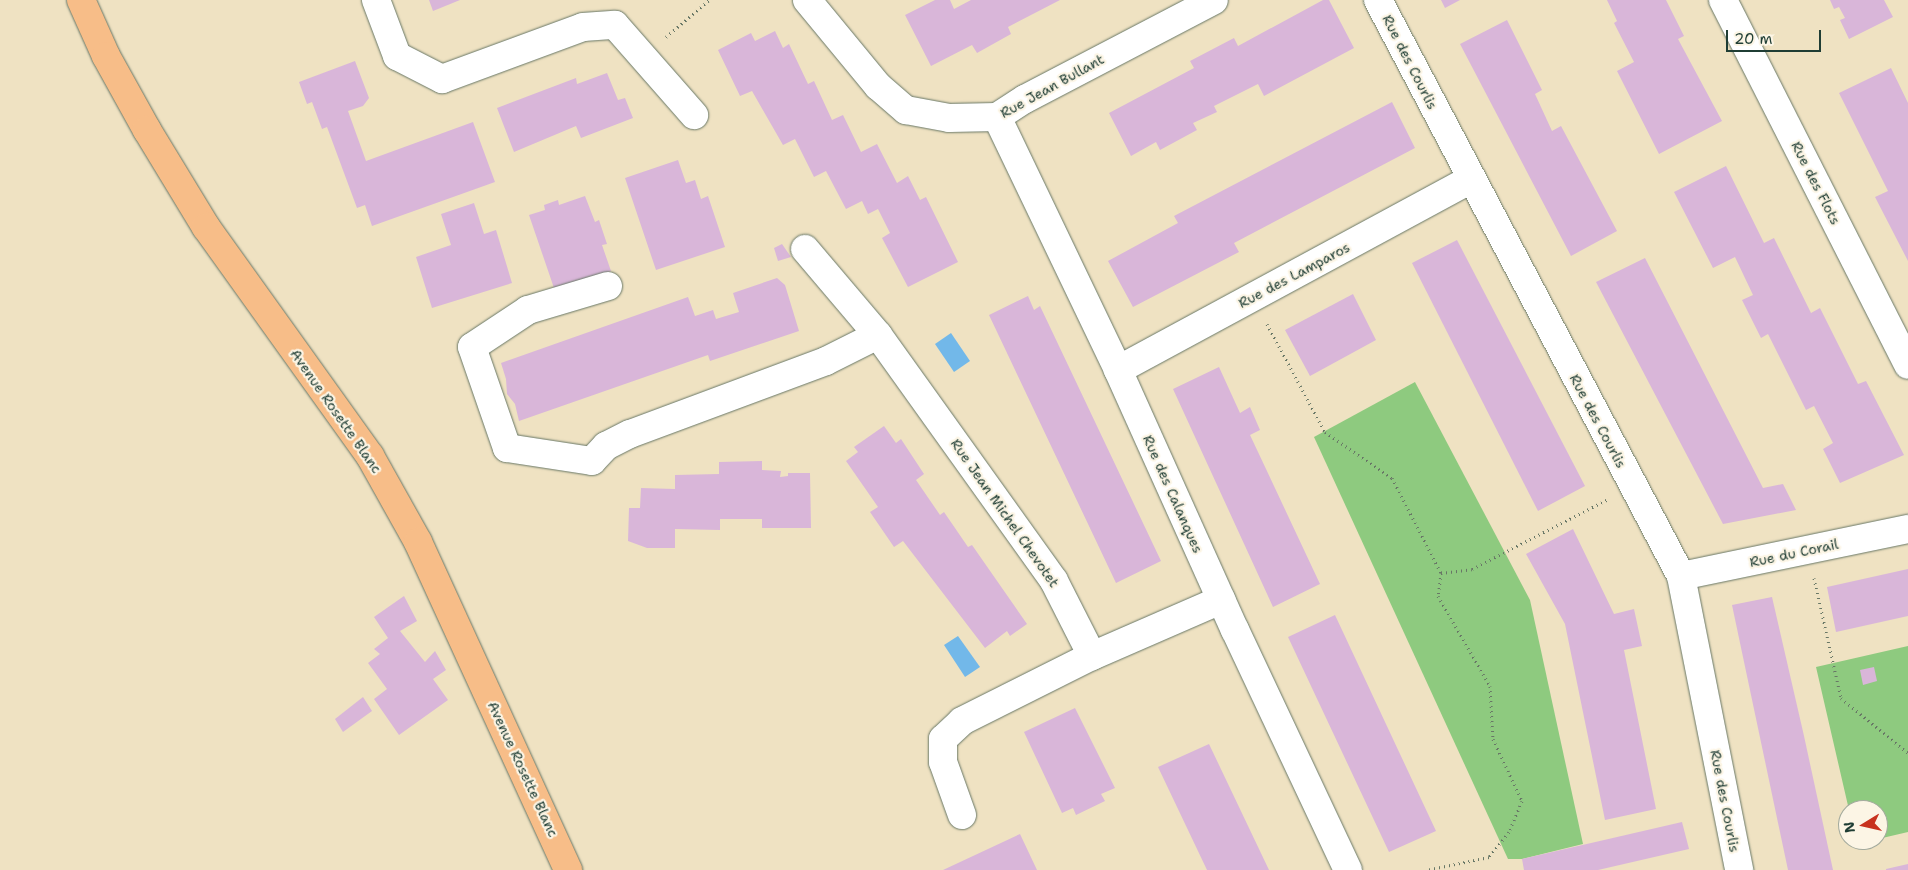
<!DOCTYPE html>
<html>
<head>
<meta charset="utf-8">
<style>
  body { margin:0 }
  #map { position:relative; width:1908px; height:870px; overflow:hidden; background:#efe2c2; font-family:"Shantell Sans",sans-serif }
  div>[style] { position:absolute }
  .green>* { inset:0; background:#8eca7f }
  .water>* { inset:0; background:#72b8e9 }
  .building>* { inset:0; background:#d9b6d9 }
  .path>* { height:3px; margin-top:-1.5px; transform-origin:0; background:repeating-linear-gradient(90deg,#687766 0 1px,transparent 0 5px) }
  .roads { filter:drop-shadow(0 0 1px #687766) drop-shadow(0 0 1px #687766) }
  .minor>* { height:28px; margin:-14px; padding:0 14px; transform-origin:14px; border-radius:14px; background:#fff }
  .major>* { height:28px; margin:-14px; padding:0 14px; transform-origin:14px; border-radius:14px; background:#f7bd88 }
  span { translate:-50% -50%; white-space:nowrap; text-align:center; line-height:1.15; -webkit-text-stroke:4.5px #fcf5e5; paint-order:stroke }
  .street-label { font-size:14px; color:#1f3d34 }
  .north { position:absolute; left:1838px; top:800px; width:50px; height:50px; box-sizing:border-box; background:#fcf5e5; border:1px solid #a4ab9e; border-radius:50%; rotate:261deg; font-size:14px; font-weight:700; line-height:20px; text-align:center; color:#1f3d34 }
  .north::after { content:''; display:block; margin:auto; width:18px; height:22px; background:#c8321e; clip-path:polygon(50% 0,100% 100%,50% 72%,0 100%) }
  .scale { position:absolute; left:1726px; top:30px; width:95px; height:22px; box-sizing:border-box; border:2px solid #1f3d34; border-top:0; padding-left:6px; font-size:15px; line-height:18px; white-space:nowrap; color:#1f3d34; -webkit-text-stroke:4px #fcf5e5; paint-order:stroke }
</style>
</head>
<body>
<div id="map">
  <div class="green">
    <i style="clip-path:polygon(1415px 382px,1530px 600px,1583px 844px,1522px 859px,1508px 859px,1314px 437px)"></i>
    <i style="clip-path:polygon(1908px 646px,1908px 832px,1878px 839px,1878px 810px,1849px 810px,1816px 667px)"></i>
  </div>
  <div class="water">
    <i style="clip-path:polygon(951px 333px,970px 361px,954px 372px,935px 344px)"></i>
    <i style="clip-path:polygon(958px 636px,980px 667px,965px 677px,944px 645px)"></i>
  </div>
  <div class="building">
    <i style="clip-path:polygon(429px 0,460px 0,433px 11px)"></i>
    <i style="clip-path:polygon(935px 0,950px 0,954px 9px,971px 0,1060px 0,1008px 27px,1011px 34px,977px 53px,972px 45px,931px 66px,905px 15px)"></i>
    <i style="clip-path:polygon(1323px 0,1329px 0,1354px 48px,1264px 96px,1258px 84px,1214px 106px,1217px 112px,1193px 123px,1197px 130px,1160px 150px,1156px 142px,1131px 156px,1109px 113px,1194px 68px,1190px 61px,1234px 38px,1238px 46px)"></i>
    <i style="clip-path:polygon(1441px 0,1460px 0,1445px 8px)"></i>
    <i style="clip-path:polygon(1607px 0,1666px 0,1684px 36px,1678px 39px,1722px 121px,1659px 154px,1617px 71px,1634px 62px,1614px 23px,1617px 21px)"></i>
    <i style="clip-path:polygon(1830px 0,1884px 0,1893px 17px,1849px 39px,1840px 20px,1845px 18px,1839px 7px,1834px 9px)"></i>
    <i style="clip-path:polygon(1507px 20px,1542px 90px,1535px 94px,1552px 131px,1561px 126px,1617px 231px,1571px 256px,1460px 44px)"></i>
    <i style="clip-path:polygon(775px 31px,783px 48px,789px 44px,808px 84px,814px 81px,832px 120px,843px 115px,861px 152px,877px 144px,897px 183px,908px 176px,920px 200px,926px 197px,958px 262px,908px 287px,882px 238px,890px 233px,878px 209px,868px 214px,862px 201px,846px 209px,826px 171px,814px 177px,795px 139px,783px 145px,752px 91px,740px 96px,718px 50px,751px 33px,755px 41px)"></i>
    <i style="clip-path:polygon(355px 61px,369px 98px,363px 106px,348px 111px,366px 161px,473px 122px,495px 182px,372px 226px,365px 205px,357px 208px,327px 127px,322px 129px,312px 102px,307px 104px,299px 82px)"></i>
    <i style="clip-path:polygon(1891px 68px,1908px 103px,1908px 261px,1875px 197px,1888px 191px,1839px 93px)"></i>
    <i style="clip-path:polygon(607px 73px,618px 100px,625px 98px,633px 118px,581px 138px,576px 126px,514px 152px,497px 108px,576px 78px,577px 84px)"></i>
    <i style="clip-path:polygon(1392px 102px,1415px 148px,1234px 243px,1239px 252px,1133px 307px,1108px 261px,1178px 223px,1174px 216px)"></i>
    <i style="clip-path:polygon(678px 160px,686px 183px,695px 180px,701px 199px,708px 196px,725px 247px,656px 270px,625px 178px)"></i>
    <i style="clip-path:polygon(1726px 166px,1764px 243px,1774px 238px,1811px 313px,1820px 308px,1858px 384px,1866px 381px,1904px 455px,1840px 483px,1823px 449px,1833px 443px,1814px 406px,1806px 410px,1768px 334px,1761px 338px,1742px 300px,1753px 295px,1735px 257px,1713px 268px,1674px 192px)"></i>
    <i style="clip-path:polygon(585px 196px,595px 222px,599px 220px,607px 244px,602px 245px,611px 271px,555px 291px,529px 215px,545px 210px,544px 205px,558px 200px,559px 205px)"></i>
    <i style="clip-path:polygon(474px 203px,484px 234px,496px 230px,512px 283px,432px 308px,416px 257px,451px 245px,441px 214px)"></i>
    <i style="clip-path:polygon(1457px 240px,1585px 486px,1538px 511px,1412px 263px)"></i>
    <i style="clip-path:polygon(782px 244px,791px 257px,778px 261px,774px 248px)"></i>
    <i style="clip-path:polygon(1645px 258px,1763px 488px,1783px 484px,1796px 510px,1723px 524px,1596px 282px)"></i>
    <i style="clip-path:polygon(777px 278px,785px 285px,799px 331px,710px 361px,708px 355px,519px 421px,515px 404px,507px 394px,506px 379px,501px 363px,688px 297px,695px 316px,713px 310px,716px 319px,739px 312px,733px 293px)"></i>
    <i style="clip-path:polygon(1353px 294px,1376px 340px,1310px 376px,1285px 330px)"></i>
    <i style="clip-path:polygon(1028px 296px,1034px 310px,1040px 306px,1161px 561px,1116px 583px,989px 315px)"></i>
    <i style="clip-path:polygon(1219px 367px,1240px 413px,1250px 407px,1260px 430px,1250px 435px,1320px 584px,1273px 607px,1173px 389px)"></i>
    <i style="clip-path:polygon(884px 426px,896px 443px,901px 439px,924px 474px,916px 480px,940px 515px,944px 512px,968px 547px,972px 545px,1027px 624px,1010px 636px,1007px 631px,985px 648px,903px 541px,894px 547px,870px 512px,878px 507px,846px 461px,858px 452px,854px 447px)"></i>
    <i style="clip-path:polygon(762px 461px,762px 470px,781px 471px,780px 477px,788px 476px,788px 473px,810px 473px,811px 528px,762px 528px,762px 519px,720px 519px,720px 530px,675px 529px,675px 548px,647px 548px,628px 541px,629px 508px,640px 508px,641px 488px,675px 489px,675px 475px,719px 474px,719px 462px)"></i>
    <i style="clip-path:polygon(1573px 529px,1614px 614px,1634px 609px,1642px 646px,1624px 650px,1656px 809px,1605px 820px,1565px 624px,1526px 554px)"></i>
    <i style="clip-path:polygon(1908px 569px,1908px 616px,1836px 632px,1827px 587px)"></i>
    <i style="clip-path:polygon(404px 596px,417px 621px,400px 631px,425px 662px,435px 651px,446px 670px,433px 679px,448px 700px,399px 735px,374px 699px,387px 689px,368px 663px,380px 654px,374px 649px,388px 638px,374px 617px)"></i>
    <i style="clip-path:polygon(1772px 597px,1804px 736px,1833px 870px,1788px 870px,1732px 605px)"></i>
    <i style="clip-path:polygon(1335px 615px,1436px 831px,1389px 852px,1288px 637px)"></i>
    <i style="clip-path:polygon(1874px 667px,1877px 681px,1863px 685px,1860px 670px)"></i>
    <i style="clip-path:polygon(363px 697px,372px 711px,343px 732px,335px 719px)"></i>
    <i style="clip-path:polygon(1075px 708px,1115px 788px,1101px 794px,1105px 801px,1076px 815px,1073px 808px,1062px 813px,1024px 732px)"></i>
    <i style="clip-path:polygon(1209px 744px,1269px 870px,1207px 870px,1158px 767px)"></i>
    <i style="clip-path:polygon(1682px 822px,1689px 849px,1598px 870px,1524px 870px,1522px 859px)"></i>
    <i style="clip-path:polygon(1020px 834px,1037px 870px,943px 870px)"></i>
    <i style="clip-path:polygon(1908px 864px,1908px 870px,1886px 870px,1886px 869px)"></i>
  </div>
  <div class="path">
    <i style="left:666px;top:37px;width:57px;rotate:-40.7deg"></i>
    <i style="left:1267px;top:324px;width:123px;rotate:61.8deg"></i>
    <i style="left:1325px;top:432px;width:81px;rotate:34.5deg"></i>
    <i style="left:1392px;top:478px;width:107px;rotate:62.7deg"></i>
    <i style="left:1441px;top:573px;width:23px;rotate:97deg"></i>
    <i style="left:1438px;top:596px;width:104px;rotate:60deg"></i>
    <i style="left:1490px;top:686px;width:53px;rotate:86.8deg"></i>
    <i style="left:1493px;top:739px;width:68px;rotate:64.9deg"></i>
    <i style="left:1522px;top:801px;width:34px;rotate:113deg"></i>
    <i style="left:1509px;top:832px;width:32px;rotate:129deg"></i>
    <i style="left:1489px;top:857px;width:64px;rotate:168.3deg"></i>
    <i style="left:1441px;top:573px;width:31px;rotate:-7deg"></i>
    <i style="left:1472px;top:569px;width:153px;rotate:-27.2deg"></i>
    <i style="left:1814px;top:578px;width:123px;rotate:77.3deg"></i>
    <i style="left:1841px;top:698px;width:87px;rotate:39.4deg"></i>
  </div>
  <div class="roads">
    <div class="minor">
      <i style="left:376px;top:0;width:60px;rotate:69.4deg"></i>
      <i style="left:397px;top:56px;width:51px;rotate:27.1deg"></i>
      <i style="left:442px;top:79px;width:150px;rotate:-20.2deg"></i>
      <i style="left:583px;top:27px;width:32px;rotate:-4deg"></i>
      <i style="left:615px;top:25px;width:120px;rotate:48.7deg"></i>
      <i style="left:807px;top:0;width:112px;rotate:50.5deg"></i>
      <i style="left:878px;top:86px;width:37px;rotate:41deg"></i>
      <i style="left:906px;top:110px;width:44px;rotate:10.5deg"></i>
      <i style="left:949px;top:118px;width:48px;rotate:-1.2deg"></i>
      <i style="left:997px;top:117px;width:33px;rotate:-33deg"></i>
      <i style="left:1025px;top:99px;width:213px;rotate:-27.6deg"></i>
      <i style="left:1378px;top:0;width:651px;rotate:62.25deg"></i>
      <i style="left:1681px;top:576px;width:300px;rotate:78.8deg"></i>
      <i style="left:1723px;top:0;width:409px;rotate:63.1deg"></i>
      <i style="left:997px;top:117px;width:280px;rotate:64.4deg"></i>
      <i style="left:1118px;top:370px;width:285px;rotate:65.8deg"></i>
      <i style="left:1235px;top:630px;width:265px;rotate:64.8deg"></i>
      <i style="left:805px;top:249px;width:113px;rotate:49.7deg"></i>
      <i style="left:878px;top:335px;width:302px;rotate:54.4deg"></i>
      <i style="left:1054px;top:581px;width:84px;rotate:63.1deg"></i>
      <i style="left:608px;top:286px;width:84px;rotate:163.3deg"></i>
      <i style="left:528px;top:310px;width:67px;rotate:146.5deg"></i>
      <i style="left:472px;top:347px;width:107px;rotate:70.9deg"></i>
      <i style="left:507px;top:448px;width:86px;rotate:8.7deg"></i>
      <i style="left:592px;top:461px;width:21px;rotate:-47deg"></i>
      <i style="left:606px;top:446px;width:27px;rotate:-27deg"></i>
      <i style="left:630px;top:434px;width:209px;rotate:-20.4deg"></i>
      <i style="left:826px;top:361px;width:58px;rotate:-26.6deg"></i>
      <i style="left:1118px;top:370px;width:400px;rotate:-28.4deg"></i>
      <i style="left:1681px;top:576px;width:232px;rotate:-11.7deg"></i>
      <i style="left:962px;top:815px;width:56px;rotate:-109.7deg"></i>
      <i style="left:943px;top:762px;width:23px;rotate:-90deg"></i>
      <i style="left:943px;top:739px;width:26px;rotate:-43deg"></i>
      <i style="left:962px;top:721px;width:145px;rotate:-26.6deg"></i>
      <i style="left:1092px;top:656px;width:141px;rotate:-23.5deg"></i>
    </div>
    <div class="major">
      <i style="left:81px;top:0;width:61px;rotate:65.9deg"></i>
      <i style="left:106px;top:56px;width:85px;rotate:61deg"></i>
      <i style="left:147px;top:130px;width:114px;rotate:58.7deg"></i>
      <i style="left:206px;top:227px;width:282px;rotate:54.4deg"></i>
      <i style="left:370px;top:456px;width:98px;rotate:60.8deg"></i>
      <i style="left:418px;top:542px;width:361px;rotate:65.4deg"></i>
    </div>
  </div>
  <div class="street-label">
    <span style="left:1410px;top:62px;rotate:63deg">Rue des Courlis</span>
    <span style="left:1052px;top:86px;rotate:-29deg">Rue Jean Bullant</span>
    <span style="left:1816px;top:183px;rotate:63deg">Rue des Flots</span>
    <span style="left:1294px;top:275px;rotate:-28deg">Rue des Lamparos</span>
    <span style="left:336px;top:411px;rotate:55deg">Avenue Rosette Blanc</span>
    <span style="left:1598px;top:421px;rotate:62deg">Rue des Courlis</span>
    <span style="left:1173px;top:494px;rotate:66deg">Rue des Calanques</span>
    <span style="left:1005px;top:513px;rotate:55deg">Rue Jean Michel Chevotet</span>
    <span style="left:1794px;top:553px;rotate:-12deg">Rue du Corail</span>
    <span style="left:523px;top:769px;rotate:65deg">Avenue Rosette Blanc</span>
    <span style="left:1725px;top:801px;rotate:79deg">Rue des Courlis</span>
  </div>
  <div class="north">N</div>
  <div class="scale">20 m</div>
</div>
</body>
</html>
